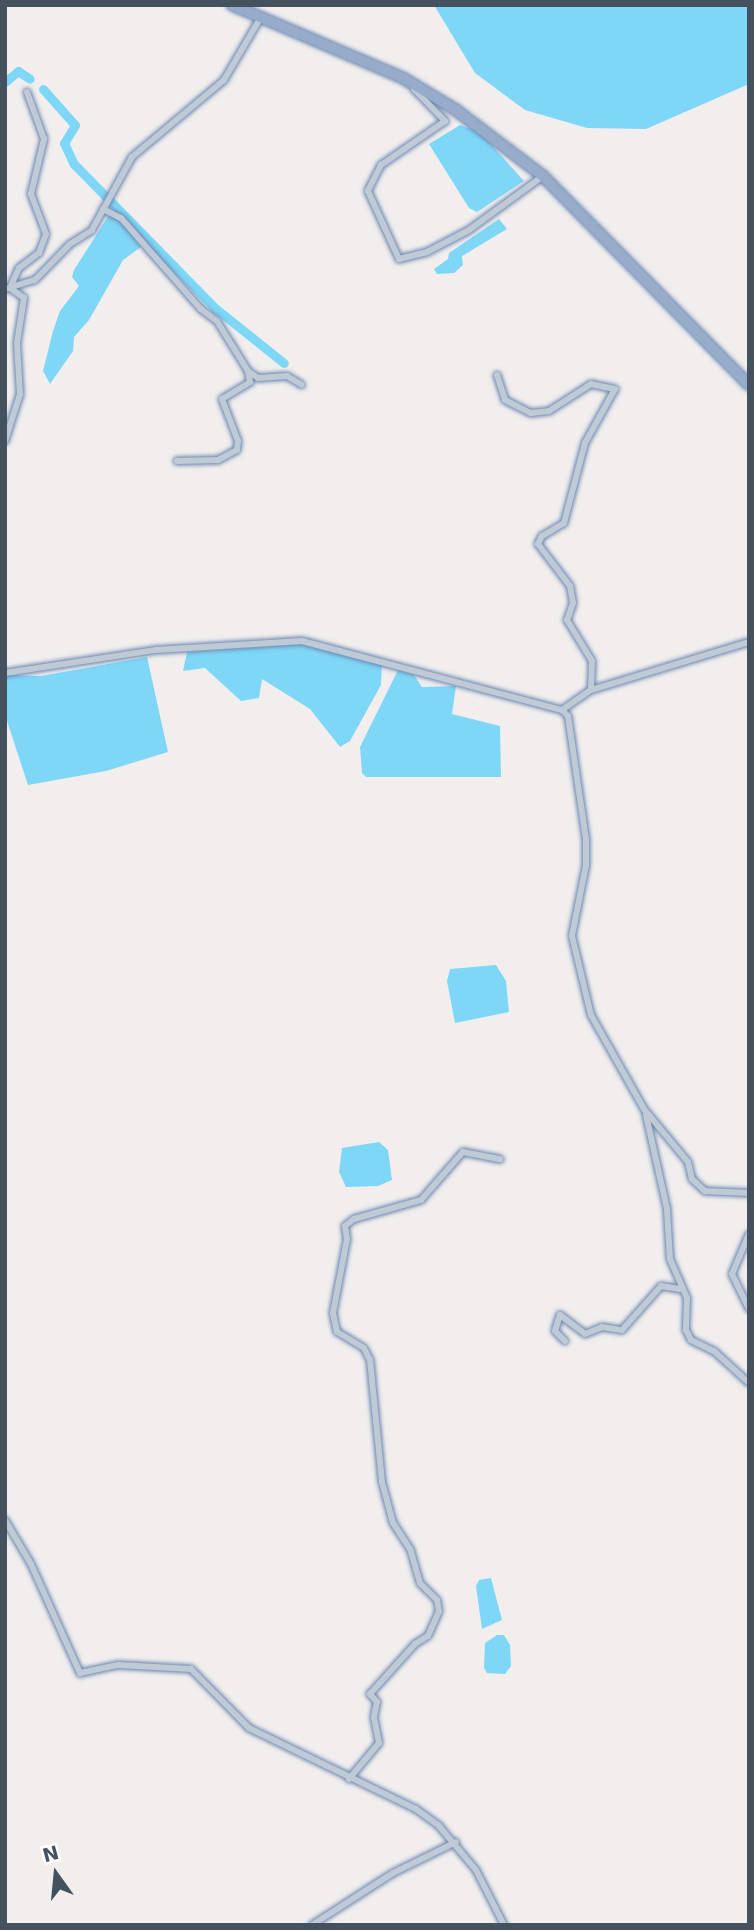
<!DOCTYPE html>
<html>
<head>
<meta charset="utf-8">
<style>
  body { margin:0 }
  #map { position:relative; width:754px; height:1930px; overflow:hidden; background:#f2eeee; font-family:"DejaVu Sans",sans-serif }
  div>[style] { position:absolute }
  .water>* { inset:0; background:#7fd7f7 }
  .canal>* { height:9px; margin:-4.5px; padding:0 4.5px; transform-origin:4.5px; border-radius:4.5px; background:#7fd7f7 }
  .roads { filter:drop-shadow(0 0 2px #6b88af) drop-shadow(0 0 2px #6b88af) }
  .minor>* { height:6px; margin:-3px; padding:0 3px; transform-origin:3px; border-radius:3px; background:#c0cad6 }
  .trunk>* { height:10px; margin:-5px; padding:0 5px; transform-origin:5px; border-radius:5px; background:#96acca }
  span { translate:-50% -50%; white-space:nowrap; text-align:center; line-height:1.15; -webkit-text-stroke:5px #fff; paint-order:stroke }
  .frame { position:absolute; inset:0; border:7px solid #44515f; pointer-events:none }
  .north { position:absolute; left:21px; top:1839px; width:70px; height:70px; -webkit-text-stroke:5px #fff; paint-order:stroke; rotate:345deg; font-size:19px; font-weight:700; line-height:28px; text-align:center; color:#44515f }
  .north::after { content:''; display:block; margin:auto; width:24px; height:32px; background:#44515f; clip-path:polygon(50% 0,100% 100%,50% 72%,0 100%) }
</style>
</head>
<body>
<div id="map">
  <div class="water">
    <i style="clip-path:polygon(434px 5px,749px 5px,749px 84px,646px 129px,587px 128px,525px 110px,475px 73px)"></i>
    <i style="clip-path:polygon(460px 125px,480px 132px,524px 181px,477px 212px,469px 208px,429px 144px)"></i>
    <i style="clip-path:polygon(109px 215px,120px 219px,141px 247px,123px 260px,89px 320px,74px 337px,73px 351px,50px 384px,43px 371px,53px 331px,60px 311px,79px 286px,72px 277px,74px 270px)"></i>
    <i style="clip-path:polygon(499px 219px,507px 229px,462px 256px,463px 265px,454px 273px,437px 274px,434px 269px,448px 259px,449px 253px)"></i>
    <i style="clip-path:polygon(306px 644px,382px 664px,381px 685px,350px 741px,340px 747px,310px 709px,262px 679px,259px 698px,241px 701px,205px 668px,183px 671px,187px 652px)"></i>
    <i style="clip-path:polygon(147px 657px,168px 752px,106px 771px,28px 785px,5px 715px,5px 675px,41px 676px)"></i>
    <i style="clip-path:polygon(398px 670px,414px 675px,422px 687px,456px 686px,452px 714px,500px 726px,501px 777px,366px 777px,362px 773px,360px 747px)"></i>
    <i style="clip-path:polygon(496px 965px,506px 981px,509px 1012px,455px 1023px,447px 981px,450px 969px)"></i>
    <i style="clip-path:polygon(379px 1142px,388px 1150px,392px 1180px,378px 1186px,346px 1187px,339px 1172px,342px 1148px)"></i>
    <i style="clip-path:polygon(491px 1578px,502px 1620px,482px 1629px,476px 1586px,479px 1580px)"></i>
    <i style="clip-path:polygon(497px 1635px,504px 1635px,510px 1645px,511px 1666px,505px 1674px,487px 1673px,484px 1668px,485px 1643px)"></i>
  </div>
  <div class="canal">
    <i style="left:5px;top:82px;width:17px;rotate:-40deg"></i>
    <i style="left:18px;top:71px;width:14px;rotate:34deg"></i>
    <i style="left:43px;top:89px;width:48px;rotate:48.4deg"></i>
    <i style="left:75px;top:125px;width:21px;rotate:121deg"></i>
    <i style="left:64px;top:143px;width:23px;rotate:65deg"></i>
    <i style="left:74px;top:164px;width:202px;rotate:45.6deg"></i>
    <i style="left:215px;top:308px;width:88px;rotate:38.6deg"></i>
  </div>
  <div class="roads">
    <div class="minor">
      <i style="left:414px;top:89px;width:45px;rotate:45.9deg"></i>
      <i style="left:445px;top:121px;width:78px;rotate:145.5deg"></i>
      <i style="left:381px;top:165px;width:29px;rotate:117deg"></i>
      <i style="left:368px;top:191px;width:75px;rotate:65.5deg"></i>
      <i style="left:399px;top:259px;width:29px;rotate:-14deg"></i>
      <i style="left:427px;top:252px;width:47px;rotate:-27.6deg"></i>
      <i style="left:469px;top:230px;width:92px;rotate:-36.1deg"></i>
      <i style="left:103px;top:209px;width:20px;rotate:27deg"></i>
      <i style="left:121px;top:218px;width:121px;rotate:48.7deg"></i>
      <i style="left:201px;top:309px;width:20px;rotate:37deg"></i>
      <i style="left:217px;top:321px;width:59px;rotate:58.2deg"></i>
      <i style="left:248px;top:371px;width:12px;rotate:35deg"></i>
      <i style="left:258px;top:378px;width:29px;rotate:-4deg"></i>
      <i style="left:287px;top:376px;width:17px;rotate:31deg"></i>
      <i style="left:5px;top:289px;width:31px;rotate:-17deg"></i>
      <i style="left:35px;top:280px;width:50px;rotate:-45.8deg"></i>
      <i style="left:70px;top:244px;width:26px;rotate:-32deg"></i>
      <i style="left:92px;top:230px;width:83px;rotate:-61.3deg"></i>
      <i style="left:132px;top:157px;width:120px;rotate:-39.9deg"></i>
      <i style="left:224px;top:80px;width:73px;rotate:-59.6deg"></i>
      <i style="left:497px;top:375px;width:26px;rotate:72deg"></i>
      <i style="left:505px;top:400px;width:29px;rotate:27deg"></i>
      <i style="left:531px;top:413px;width:18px;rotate:-6deg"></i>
      <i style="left:549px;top:411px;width:50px;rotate:-32.7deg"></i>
      <i style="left:591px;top:384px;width:25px;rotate:12deg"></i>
      <i style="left:615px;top:389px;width:62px;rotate:119.1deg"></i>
      <i style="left:585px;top:443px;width:83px;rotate:104.7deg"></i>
      <i style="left:564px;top:523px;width:26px;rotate:149deg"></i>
      <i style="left:542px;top:536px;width:9px;rotate:117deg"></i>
      <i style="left:538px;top:544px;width:53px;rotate:52.7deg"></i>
      <i style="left:570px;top:586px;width:17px;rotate:80deg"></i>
      <i style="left:573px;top:603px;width:18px;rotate:109deg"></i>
      <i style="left:567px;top:620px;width:48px;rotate:58.6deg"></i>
      <i style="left:592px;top:661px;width:29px;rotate:92deg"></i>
      <i style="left:5px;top:441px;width:49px;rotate:-72.3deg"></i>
      <i style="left:20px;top:394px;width:51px;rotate:-93.4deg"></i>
      <i style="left:17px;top:343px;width:46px;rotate:-81.2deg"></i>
      <i style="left:24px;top:298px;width:17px;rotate:-144deg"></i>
      <i style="left:10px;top:288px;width:22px;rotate:-66deg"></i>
      <i style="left:19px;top:268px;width:25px;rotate:-37deg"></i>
      <i style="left:39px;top:253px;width:20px;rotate:-70deg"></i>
      <i style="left:46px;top:234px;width:43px;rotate:-110.6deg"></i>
      <i style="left:31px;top:194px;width:57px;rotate:-76.7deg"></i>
      <i style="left:44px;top:139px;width:50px;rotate:-109.9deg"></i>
      <i style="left:177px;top:461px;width:41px;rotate:-1.4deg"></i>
      <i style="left:218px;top:460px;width:21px;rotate:-28deg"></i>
      <i style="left:237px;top:450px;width:9px;rotate:-84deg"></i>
      <i style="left:238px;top:441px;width:45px;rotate:-110.9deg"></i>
      <i style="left:222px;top:399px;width:33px;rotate:-31deg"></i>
      <i style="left:250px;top:382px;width:11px;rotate:-100deg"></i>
      <i style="left:5px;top:673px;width:153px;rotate:-8.7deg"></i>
      <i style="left:156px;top:650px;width:146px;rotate:-3.5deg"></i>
      <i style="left:302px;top:641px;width:269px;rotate:14.9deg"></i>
      <i style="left:562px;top:710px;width:8px;rotate:45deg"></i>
      <i style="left:568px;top:716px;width:124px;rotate:81.7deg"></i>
      <i style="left:586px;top:839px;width:26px;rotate:90deg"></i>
      <i style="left:586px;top:865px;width:72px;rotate:101.2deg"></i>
      <i style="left:572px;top:936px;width:81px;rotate:76.5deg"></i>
      <i style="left:591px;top:1015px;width:108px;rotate:60.6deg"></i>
      <i style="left:644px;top:1109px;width:69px;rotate:50.3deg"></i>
      <i style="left:688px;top:1162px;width:17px;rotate:77deg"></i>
      <i style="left:692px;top:1179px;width:18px;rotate:43deg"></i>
      <i style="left:705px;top:1191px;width:44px;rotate:2.6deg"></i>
      <i style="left:562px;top:710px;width:35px;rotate:-35deg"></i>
      <i style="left:591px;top:690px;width:165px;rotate:-16.9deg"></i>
      <i style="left:646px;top:1115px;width:96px;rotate:77.4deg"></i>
      <i style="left:667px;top:1209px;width:50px;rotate:86.6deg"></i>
      <i style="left:670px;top:1259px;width:43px;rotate:66.4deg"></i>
      <i style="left:687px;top:1298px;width:32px;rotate:92deg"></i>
      <i style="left:686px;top:1330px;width:11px;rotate:63deg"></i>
      <i style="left:691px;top:1340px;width:25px;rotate:26deg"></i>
      <i style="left:714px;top:1351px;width:47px;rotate:42.4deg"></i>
      <i style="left:749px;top:1234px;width:43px;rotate:113deg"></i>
      <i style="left:732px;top:1274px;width:39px;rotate:64deg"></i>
      <i style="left:565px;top:1341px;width:14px;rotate:-135deg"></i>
      <i style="left:555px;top:1331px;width:17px;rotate:-73deg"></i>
      <i style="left:560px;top:1315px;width:31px;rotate:37deg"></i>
      <i style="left:585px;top:1334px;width:18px;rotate:-22deg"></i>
      <i style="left:602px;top:1327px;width:20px;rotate:9deg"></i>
      <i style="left:622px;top:1330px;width:59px;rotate:-48.4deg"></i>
      <i style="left:661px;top:1286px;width:19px;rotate:9deg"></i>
      <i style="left:5px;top:1520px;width:51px;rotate:59.4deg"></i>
      <i style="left:31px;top:1564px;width:120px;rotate:65.8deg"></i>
      <i style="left:80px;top:1673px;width:40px;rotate:-12deg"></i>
      <i style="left:119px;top:1665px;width:72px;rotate:3.2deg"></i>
      <i style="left:191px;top:1669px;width:83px;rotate:45.5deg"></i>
      <i style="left:249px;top:1728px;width:186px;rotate:25.9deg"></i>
      <i style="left:416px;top:1809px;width:29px;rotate:36deg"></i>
      <i style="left:439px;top:1826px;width:57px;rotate:49.9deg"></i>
      <i style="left:476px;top:1870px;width:62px;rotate:63deg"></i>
      <i style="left:349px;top:1779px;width:47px;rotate:-50.2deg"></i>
      <i style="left:379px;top:1743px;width:26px;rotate:-101deg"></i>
      <i style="left:374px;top:1717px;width:15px;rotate:-79deg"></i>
      <i style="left:377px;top:1702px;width:11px;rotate:-131deg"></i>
      <i style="left:370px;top:1694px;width:67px;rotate:-48deg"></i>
      <i style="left:415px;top:1644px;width:15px;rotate:-32deg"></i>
      <i style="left:428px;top:1636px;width:27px;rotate:-66deg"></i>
      <i style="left:439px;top:1611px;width:11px;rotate:-100deg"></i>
      <i style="left:437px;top:1600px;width:24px;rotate:-135deg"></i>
      <i style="left:420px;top:1583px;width:35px;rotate:-106deg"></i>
      <i style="left:410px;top:1549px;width:31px;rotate:-123deg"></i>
      <i style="left:393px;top:1523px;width:42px;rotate:-105deg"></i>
      <i style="left:382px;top:1482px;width:123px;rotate:-95.6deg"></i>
      <i style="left:370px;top:1360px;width:13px;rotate:-117deg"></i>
      <i style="left:364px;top:1348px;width:31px;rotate:-149deg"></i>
      <i style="left:337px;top:1332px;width:19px;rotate:-102deg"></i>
      <i style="left:333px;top:1313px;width:75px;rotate:-79.3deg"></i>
      <i style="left:347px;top:1239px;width:13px;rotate:-99deg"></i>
      <i style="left:345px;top:1226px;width:11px;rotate:-38deg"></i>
      <i style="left:354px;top:1219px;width:70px;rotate:-15.8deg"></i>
      <i style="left:421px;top:1200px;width:64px;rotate:-48.8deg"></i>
      <i style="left:463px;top:1152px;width:38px;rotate:11deg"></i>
      <i style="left:312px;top:1925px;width:96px;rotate:-32.7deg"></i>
      <i style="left:393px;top:1873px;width:70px;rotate:-26.2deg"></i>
    </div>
    <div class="trunk">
      <i style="left:232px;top:5px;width:186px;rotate:23.1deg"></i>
      <i style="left:403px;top:78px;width:62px;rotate:31.1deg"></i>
      <i style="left:456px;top:110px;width:109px;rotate:37.2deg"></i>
      <i style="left:543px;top:176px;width:293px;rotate:45.4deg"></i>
    </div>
  </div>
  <div class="frame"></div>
  <div class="north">N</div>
</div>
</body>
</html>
